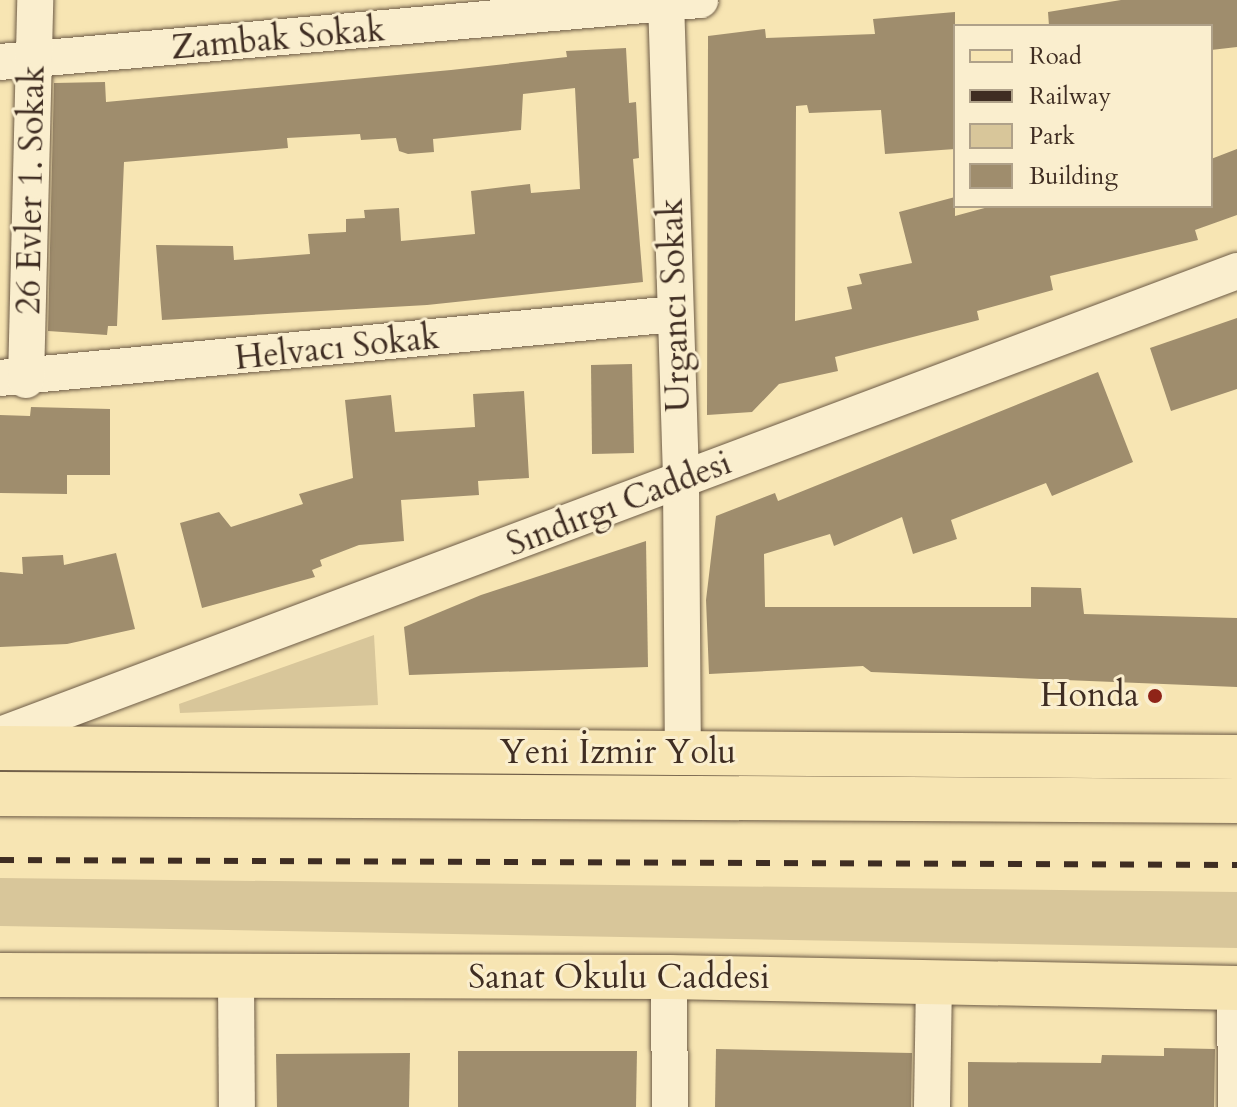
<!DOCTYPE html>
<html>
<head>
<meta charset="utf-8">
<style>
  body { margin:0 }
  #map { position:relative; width:1237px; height:1107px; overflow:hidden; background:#f7e5b3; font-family:Cardo,serif }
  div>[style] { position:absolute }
  .green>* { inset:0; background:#d8c69a }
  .building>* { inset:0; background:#9f8d6d }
  .roads { filter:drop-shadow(0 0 2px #6d5b46) drop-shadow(0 0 2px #6d5b46) }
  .minor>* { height:36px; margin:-18px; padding:0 18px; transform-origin:18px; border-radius:18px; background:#faeece }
  .major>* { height:44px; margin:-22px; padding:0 22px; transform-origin:22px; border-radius:22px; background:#f7e5b3 }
  .highway>* { height:44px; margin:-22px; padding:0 22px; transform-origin:22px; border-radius:22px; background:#f7e5b3 }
  .rail>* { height:6px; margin-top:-3px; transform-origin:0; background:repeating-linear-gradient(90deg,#3f2d22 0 14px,transparent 0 28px) }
  .dots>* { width:22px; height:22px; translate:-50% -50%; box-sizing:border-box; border:4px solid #faeece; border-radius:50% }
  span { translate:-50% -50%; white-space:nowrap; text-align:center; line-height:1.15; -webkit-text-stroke:6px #faeece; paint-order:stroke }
  .street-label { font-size:34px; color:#3f2d22 }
  .poi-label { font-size:34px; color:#3f2d22 }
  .right { translate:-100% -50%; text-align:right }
  .legend { position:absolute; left:953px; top:24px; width:260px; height:184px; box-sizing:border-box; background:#faeece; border:2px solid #afa189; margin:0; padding:10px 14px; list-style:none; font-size:24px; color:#3f2d22 }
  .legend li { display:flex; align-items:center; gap:16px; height:40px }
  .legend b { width:40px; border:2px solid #afa189 }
</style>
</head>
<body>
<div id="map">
  <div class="green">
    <i style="clip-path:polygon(374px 635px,378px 705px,180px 713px,179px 704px)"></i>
    <i style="clip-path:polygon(0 878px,1237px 892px,1237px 948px,0 926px)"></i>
  </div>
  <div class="building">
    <i style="clip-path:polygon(1121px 0,1237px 0,1237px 47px,1211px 50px,1211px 26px,1049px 26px,1048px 12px)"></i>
    <i style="clip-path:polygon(955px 12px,955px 149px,885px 154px,881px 110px,809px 113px,807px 105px,796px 106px,795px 321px,852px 309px,847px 287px,862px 284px,859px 274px,912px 263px,899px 212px,955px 197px,955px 216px,992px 206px,1211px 206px,1211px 159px,1237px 149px,1237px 215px,1195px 230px,1198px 240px,1050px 276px,1053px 290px,977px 311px,979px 320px,835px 357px,838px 371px,779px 384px,752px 412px,707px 415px,708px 36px,765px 29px,766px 38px,875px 34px,873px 19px)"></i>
    <i style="clip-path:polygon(626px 48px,629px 103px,636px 102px,639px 158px,633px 159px,643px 282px,427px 305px,162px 320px,156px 245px,233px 246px,234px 260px,310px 254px,308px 234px,346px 232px,346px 219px,365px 218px,364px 210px,399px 208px,401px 241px,475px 234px,471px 191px,530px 184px,531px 193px,580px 189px,575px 88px,523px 94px,521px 130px,433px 139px,434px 152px,408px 154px,399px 151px,396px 138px,361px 140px,360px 134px,287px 138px,288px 148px,124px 162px,117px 326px,108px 326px,107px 335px,48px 331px,54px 83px,105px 82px,106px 102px,451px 70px,567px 57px,566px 51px)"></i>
    <i style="clip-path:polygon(1237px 318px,1237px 389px,1171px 411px,1150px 348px)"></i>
    <i style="clip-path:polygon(632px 364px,634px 453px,592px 454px,591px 365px)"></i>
    <i style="clip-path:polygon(1098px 372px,1133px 462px,1052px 496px,1046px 483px,951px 520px,957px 539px,913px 554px,902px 517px,834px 546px,830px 534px,764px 554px,765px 607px,1031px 607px,1031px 587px,1081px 588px,1084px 614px,1237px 618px,1237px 687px,871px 672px,863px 666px,709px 674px,706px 600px,716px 516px,775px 493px,778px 501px)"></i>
    <i style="clip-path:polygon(524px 391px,529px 478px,478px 481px,479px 495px,401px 500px,404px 541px,359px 545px,320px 560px,322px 566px,312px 570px,315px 577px,202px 608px,180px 523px,219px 512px,231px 527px,303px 504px,299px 494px,353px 478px,345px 400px,391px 395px,395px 432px,475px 427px,473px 394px)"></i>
    <i style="clip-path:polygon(31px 407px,110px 409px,110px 475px,67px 475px,67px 494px,0 493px,0 415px,30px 416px)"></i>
    <i style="clip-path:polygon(646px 541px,648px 667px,409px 675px,404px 627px,481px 595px)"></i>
    <i style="clip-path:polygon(116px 553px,135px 629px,67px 644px,0 647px,0 572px,23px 574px,22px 557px,63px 555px,64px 565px)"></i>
    <i style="clip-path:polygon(1164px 1048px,1215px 1049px,1214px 1107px,968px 1107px,968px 1062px,1101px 1063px,1102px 1055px,1164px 1056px)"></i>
    <i style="clip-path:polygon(716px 1049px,912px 1053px,911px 1107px,715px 1107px)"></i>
    <i style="clip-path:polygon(458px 1051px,637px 1051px,636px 1107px,458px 1107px)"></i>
    <i style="clip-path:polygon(410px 1053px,409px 1107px,277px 1107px,276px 1054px)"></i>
  </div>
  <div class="roads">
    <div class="minor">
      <i style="left:666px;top:0;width:481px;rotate:88.2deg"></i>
      <i style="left:681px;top:481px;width:273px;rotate:89.6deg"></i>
      <i style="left:0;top:62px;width:703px;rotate:-5.06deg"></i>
      <i style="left:0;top:378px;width:677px;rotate:-5.42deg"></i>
      <i style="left:26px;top:380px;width:380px;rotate:-88.6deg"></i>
      <i style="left:0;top:735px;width:1321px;rotate:-20.56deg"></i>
      <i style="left:669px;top:977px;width:130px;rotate:89.6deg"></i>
      <i style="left:236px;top:978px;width:129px;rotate:89.6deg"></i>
      <i style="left:1235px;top:987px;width:120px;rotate:89.5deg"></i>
      <i style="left:932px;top:1107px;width:125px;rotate:-89.1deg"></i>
    </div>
    <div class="major">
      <i style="left:0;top:975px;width:669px;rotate:0.17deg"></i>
      <i style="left:669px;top:977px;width:568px;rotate:1.11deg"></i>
    </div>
    <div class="highway">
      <i style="left:0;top:748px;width:1237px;rotate:0.42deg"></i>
      <i style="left:0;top:794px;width:1237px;rotate:0.32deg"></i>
    </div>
  </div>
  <div class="rail">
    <i style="left:0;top:860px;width:1237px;rotate:0.23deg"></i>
  </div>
  <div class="dots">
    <i style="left:1155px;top:696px;background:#8f2418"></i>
  </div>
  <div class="street-label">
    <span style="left:278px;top:39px;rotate:-5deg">Zambak Sokak</span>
    <span style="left:31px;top:190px;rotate:-89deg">26 Evler 1. Sokak</span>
    <span style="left:675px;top:305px;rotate:-92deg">Urgancı Sokak</span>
    <span style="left:337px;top:348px;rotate:-6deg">Helvacı Sokak</span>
    <span style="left:619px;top:504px;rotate:-21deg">Sındırgı Caddesi</span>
    <span style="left:618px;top:753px">Yeni İzmir Yolu</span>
    <span style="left:619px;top:978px">Sanat Okulu Caddesi</span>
  </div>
  <div class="poi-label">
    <span class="right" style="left:1139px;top:696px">Honda</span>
  </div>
  <ul class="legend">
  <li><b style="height:10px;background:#f7e5b3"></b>Road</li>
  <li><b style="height:10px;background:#3f2d22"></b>Railway</li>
  <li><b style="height:22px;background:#d8c69a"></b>Park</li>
  <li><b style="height:22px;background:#9f8d6d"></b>Building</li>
  </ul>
</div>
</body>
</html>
